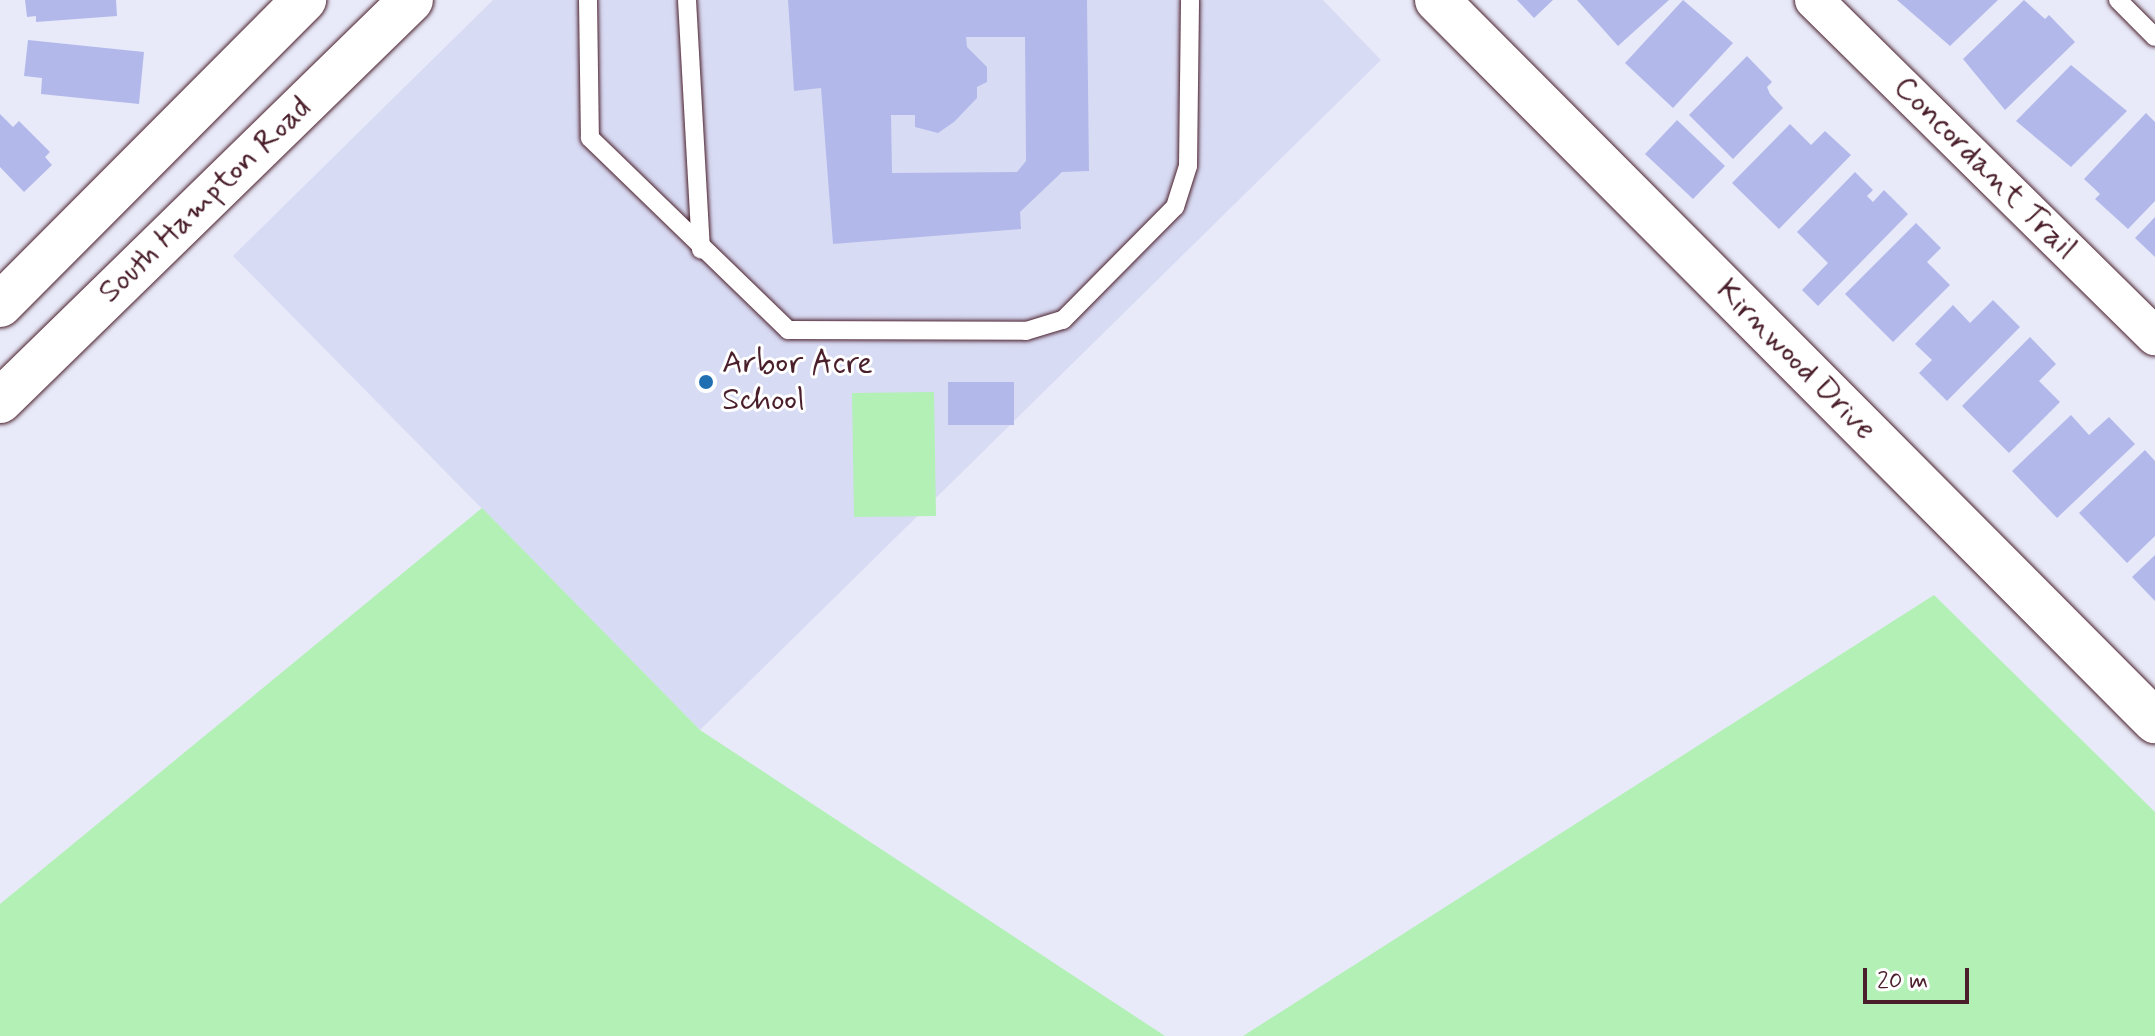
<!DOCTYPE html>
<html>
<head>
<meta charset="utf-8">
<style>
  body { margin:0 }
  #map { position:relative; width:2155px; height:1036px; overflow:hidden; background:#e8eaf9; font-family:Mynerve,sans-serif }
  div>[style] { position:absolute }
  .built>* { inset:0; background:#d8dbf4 }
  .green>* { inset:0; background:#b2f0b6 }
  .building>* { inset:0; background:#b2b9ea }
  .roads { filter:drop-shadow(0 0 2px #4a1f2b) drop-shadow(0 0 2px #4a1f2b) }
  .lane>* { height:18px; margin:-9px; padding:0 9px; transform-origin:9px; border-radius:9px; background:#fff }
  .street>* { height:38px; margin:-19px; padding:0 19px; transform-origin:19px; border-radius:19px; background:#fff }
  .secondary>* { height:44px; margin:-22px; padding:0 22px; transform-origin:22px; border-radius:22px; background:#fff }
  .dots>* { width:22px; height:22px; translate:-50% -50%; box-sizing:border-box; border:4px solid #fff; border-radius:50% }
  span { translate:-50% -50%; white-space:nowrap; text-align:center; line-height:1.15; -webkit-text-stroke:6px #fff; paint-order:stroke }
  .street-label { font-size:32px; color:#4a1f2b }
  .poi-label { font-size:32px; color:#4a1f2b }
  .left { translate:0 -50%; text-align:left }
  .scale { position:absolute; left:1863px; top:968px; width:106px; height:36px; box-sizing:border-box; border:4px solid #4a1f2b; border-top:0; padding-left:10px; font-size:24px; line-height:28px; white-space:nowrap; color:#4a1f2b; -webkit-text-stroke:6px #fff; paint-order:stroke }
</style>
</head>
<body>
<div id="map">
  <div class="built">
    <i style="clip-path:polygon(493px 0,1323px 0,1381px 60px,700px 730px,233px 256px)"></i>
  </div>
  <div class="green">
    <i style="clip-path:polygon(934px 392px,936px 516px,854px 517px,852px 393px)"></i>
    <i style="clip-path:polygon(482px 508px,700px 730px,1165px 1036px,0 1036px,0 904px)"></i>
    <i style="clip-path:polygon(1934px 595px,2155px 812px,2155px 1036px,1243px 1036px)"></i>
  </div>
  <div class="building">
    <i style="clip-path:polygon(25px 0,116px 0,117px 16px,36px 22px,36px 16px,27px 17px)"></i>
    <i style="clip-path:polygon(evenodd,788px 0,1087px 0,1089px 171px,1062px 172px,1020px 212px,1021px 229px,833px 244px,821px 88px,794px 91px,788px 0,966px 37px,1025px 37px,1026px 161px,1017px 172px,892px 173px,891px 115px,915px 115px,915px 127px,938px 133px,954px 122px,977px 98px,977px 87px,987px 82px,987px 67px,967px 47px,966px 37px)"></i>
    <i style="clip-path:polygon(1517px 0,1553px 0,1534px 18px)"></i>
    <i style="clip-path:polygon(1577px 0,1669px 0,1618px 46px)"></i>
    <i style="clip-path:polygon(1683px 0,1733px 43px,1673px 108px,1625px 63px)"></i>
    <i style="clip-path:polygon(1897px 0,1998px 0,1950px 46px)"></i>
    <i style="clip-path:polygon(2024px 0,2045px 19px,2049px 15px,2075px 42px,2005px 110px,1963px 59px)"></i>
    <i style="clip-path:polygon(28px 40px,144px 52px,139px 104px,41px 94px,42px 78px,24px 76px)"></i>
    <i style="clip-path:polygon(1747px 56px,1772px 82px,1767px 87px,1770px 94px,1783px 108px,1733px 159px,1689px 115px)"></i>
    <i style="clip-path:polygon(2071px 65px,2127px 111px,2071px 167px,2016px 121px)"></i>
    <i style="clip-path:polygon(2146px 113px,2155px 122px,2155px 201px,2128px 229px,2095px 199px,2100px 194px,2084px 179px)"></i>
    <i style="clip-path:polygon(0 114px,13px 127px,19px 121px,50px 152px,45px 157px,52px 165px,24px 192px,0 167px)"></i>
    <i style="clip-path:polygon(1677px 120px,1725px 166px,1693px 199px,1645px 154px)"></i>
    <i style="clip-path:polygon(1790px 124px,1811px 145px,1825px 131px,1851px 155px,1779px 229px,1732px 183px)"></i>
    <i style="clip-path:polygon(1855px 172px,1873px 190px,1867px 196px,1873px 202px,1884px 190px,1908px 214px,1818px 306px,1802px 290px,1828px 263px,1797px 232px)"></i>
    <i style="clip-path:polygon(2155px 217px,2155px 257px,2135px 238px)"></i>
    <i style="clip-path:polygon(1916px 223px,1941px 248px,1927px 262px,1950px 285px,1893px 342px,1845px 294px)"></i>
    <i style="clip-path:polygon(1993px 300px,2020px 327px,1947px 401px,1919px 373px,1932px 360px,1915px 344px,1953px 305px,1970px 323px)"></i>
    <i style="clip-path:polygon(2030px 337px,2056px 364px,2039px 381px,2060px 402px,2009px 453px,1962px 406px)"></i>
    <i style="clip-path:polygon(948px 382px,1014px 382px,1014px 425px,948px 425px)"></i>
    <i style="clip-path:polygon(2071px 415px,2089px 435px,2109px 417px,2135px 444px,2057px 518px,2012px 471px)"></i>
    <i style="clip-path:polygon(2145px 450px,2155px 461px,2155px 536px,2127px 563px,2079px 513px)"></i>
    <i style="clip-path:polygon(2155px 555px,2155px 601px,2132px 577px)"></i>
  </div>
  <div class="roads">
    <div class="lane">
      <i style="left:588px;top:0;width:138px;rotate:89.2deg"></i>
      <i style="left:590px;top:138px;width:276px;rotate:44.1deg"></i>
      <i style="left:788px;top:330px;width:238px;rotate:0.2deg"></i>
      <i style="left:1026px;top:331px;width:39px;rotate:-17deg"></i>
      <i style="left:1063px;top:320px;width:159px;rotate:-45.3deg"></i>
      <i style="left:1175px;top:207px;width:43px;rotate:-72.4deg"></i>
      <i style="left:1188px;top:166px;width:166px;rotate:-89.3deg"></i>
      <i style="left:687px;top:0;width:250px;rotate:86.8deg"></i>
      <i style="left:2118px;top:0;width:52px;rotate:45deg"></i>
    </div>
    <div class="street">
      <i style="left:1814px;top:0;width:479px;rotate:44.6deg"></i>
    </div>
    <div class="secondary">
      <i style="left:1437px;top:0;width:1018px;rotate:45.12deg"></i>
      <i style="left:0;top:305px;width:431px;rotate:-45.1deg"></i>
      <i style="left:0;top:401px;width:574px;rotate:-44.29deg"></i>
    </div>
  </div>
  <div class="dots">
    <i style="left:706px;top:382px;background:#1f6fb2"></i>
  </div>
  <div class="street-label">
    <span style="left:1985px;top:168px;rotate:45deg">Concordant Trail</span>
    <span style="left:205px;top:200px;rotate:-44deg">South Hampton Road</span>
    <span style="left:1796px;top:360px;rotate:45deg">Kirnwood Drive</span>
  </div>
  <div class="poi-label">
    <span class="left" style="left:722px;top:382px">Arbor Acre<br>School</span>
  </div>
  <div class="scale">20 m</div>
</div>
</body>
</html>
